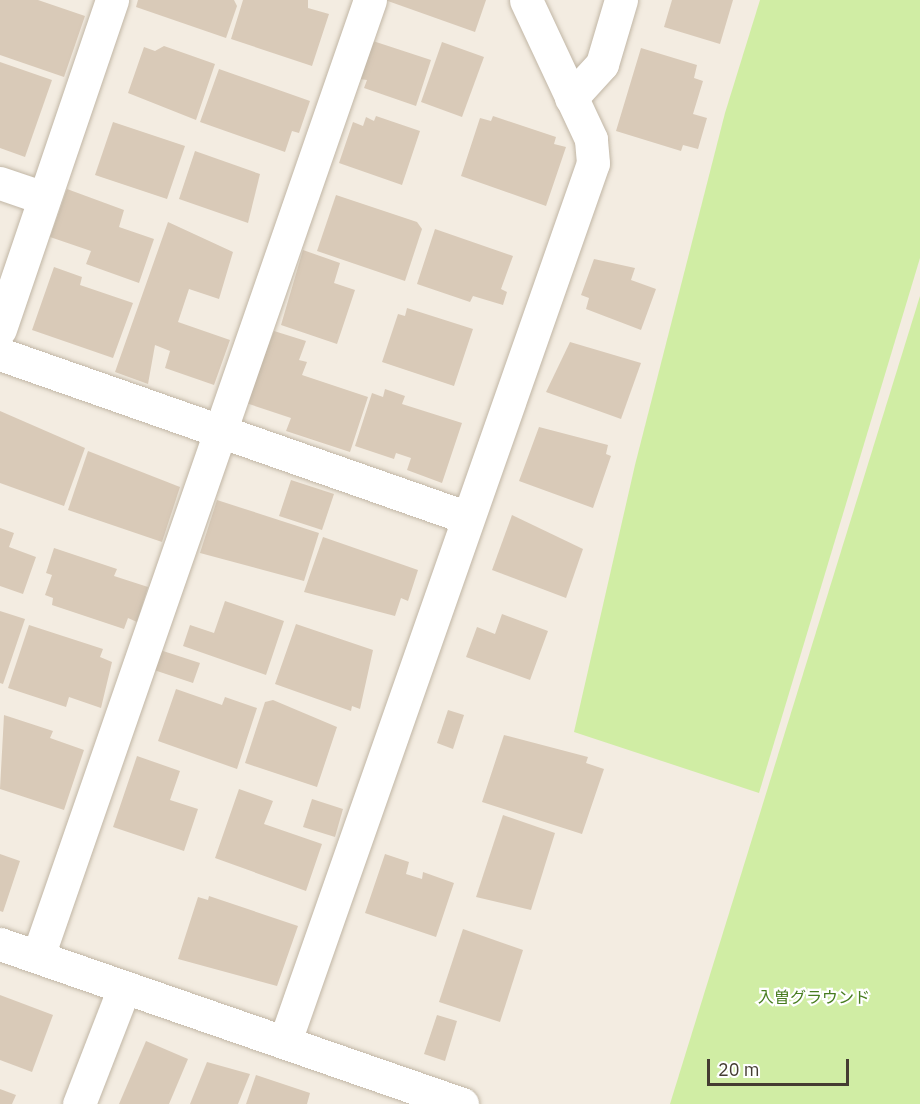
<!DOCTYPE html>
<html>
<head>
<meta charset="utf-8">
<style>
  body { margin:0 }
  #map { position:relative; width:920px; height:1104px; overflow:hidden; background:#f3ece1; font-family:"IBM Plex Sans","Noto Sans JP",sans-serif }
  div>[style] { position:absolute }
  .green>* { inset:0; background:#d0eda4 }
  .building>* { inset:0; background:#d9cab8 }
  .roads { filter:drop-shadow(0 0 2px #c1b6a5) drop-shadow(0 0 2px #c1b6a5) }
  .minor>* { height:33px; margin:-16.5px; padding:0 16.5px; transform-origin:16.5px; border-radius:16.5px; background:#fff }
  span { translate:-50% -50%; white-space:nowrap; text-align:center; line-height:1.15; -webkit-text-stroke:4.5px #fff; paint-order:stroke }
  .park-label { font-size:16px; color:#477c1f }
  .scale { position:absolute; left:707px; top:1059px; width:142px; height:27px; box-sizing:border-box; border:3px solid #443c31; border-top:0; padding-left:8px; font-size:18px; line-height:21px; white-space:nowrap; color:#443c31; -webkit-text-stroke:4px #fff; paint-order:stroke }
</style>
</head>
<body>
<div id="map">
  <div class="green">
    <i style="clip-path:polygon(760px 0,920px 0,920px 258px,759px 793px,574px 732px,635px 465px,725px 113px)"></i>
    <i style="clip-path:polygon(920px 296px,920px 1104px,670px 1104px)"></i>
  </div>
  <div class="building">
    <i style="clip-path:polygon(0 0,38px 0,85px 16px,64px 77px,0 55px)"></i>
    <i style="clip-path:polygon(138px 0,234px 0,237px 6px,226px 38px,136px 7px)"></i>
    <i style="clip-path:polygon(243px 0,308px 0,308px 8px,329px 14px,312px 66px,231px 39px)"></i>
    <i style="clip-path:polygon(385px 0,486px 0,475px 32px)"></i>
    <i style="clip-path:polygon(672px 0,733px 0,720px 44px,664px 27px)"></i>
    <i style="clip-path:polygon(373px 41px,431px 60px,416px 106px,364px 88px,367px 80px,360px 79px)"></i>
    <i style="clip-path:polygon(442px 42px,484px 57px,462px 117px,421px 102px)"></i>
    <i style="clip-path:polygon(164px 46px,215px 64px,196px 120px,128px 93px,144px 47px,155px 51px)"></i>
    <i style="clip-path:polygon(641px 48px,697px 65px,694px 78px,703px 81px,693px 114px,707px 118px,698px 149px,683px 145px,681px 151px,616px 131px)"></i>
    <i style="clip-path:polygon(0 62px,52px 80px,25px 157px,0 148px)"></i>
    <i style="clip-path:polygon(219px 69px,310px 101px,299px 133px,292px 131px,285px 152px,200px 122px)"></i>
    <i style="clip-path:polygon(376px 116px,420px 131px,402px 185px,339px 163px,353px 122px,363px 126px,366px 117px,374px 121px)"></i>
    <i style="clip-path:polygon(493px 116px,556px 137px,554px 144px,566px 147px,546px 206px,461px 176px,480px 118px,491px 121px)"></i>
    <i style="clip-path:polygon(113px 122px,185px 146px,167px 199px,95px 175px)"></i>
    <i style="clip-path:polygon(195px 151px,260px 174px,248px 223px,179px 199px)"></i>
    <i style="clip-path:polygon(67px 189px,124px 210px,119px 227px,154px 239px,139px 283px,86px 264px,91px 251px,50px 237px)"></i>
    <i style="clip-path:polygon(336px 195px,417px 222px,422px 229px,405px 281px,317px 251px)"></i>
    <i style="clip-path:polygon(168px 222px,233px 252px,219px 299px,189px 289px,178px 322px,230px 340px,214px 385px,165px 368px,170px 351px,155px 345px,148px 384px,115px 372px)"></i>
    <i style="clip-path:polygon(435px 229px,513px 256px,501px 289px,507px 292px,503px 305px,473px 296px,470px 302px,417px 284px)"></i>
    <i style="clip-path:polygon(303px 250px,340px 263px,334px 283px,355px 290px,337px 344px,281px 325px)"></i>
    <i style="clip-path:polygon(594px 259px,635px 268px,631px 280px,656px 289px,641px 330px,586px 309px,589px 298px,581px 295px)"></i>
    <i style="clip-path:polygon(54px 267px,82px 277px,80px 285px,133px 303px,113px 358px,32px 330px)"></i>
    <i style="clip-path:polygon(407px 308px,473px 329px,454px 386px,382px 362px,398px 314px,405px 316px)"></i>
    <i style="clip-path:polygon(274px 331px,306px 341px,299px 360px,307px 362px,302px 375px,368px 397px,350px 452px,286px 431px,291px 418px,246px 403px)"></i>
    <i style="clip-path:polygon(570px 342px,641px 363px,621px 419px,546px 392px)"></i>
    <i style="clip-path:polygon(385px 389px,405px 396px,402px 404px,462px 423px,442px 483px,407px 470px,411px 458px,396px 453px,394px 459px,355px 446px,372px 393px,383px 397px)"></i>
    <i style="clip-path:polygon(0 411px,85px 448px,64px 506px,0 483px)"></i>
    <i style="clip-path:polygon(539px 427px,608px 445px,606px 454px,611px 456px,593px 508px,519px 481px)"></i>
    <i style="clip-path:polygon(88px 451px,180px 487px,162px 542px,68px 510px)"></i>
    <i style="clip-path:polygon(291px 480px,334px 494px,322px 530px,279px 516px)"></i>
    <i style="clip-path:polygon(217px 500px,319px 533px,304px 581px,200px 553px)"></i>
    <i style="clip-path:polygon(512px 515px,583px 549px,566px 598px,492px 570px)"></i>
    <i style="clip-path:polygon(0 528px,14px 533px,9px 547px,36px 557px,23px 594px,0 586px)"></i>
    <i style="clip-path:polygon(323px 537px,418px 570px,408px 601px,401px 598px,395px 616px,304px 592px)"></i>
    <i style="clip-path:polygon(54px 548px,117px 569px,114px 576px,148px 587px,137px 622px,128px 618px,124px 629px,52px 605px,53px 598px,45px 595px,52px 575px,46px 573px)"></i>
    <i style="clip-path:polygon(225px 601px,284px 621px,266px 675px,183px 646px,190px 625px,214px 633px)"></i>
    <i style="clip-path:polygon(0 611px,25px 619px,3px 684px,0 683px)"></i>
    <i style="clip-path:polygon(502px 614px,548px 631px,530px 680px,466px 657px,477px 627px,495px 634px)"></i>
    <i style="clip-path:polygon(296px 624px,373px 650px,360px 709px,352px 706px,351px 711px,275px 684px)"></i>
    <i style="clip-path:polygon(29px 625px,103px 649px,100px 657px,112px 662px,101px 708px,69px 697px,66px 707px,8px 688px)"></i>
    <i style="clip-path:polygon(160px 650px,200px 663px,193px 683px,154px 670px)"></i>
    <i style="clip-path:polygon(176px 689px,222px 705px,225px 697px,257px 708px,237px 769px,158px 741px)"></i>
    <i style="clip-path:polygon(273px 700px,337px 727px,317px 787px,245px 763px,265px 702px)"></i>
    <i style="clip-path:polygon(448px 710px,464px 715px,453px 749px,437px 743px)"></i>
    <i style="clip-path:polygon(4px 715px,53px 731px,50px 738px,84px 750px,64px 810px,0 789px)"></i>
    <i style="clip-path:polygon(504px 735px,588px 757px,586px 763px,604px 769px,582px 834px,482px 802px)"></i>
    <i style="clip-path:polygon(137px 756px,180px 771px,170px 800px,198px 809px,184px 851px,113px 827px)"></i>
    <i style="clip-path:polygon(239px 789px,273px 801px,264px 824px,322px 844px,306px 891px,215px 858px)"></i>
    <i style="clip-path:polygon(312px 799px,343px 809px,335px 837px,303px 827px)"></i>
    <i style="clip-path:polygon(503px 815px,555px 833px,531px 910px,476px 897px)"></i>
    <i style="clip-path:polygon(0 854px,20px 861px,3px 912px,0 911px)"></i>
    <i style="clip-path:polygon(385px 854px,409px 862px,406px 874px,422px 879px,423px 872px,454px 883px,436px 937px,365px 913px)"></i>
    <i style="clip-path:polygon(209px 896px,298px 926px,277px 986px,178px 959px,198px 897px,208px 900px)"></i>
    <i style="clip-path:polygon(463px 929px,523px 950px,500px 1022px,439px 1002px)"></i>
    <i style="clip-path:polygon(0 995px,53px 1015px,32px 1072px,0 1060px)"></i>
    <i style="clip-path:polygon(437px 1015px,457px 1021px,445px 1061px,424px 1054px)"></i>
    <i style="clip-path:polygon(146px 1041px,188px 1059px,169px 1104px,119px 1104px)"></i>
    <i style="clip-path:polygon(207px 1062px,250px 1074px,238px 1104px,190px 1104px)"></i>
    <i style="clip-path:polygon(256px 1075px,310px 1093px,307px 1104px,246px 1104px)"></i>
    <i style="clip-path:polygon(0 1089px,16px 1095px,12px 1104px,0 1104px)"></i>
  </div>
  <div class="roads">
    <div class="minor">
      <i style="left:571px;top:98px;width:46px;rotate:-47.6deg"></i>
      <i style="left:602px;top:64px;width:67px;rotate:-73.5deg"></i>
      <i style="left:0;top:183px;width:43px;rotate:18.9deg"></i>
      <i style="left:0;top:329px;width:348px;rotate:-71.2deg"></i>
      <i style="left:0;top:354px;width:494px;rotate:19.3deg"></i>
      <i style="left:0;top:944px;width:489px;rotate:19.1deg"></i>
      <i style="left:38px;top:956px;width:1012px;rotate:-70.85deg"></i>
      <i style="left:285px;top:1041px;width:930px;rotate:-70.67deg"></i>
      <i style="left:593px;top:163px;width:24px;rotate:-95deg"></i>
      <i style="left:591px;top:139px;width:153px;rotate:-115.1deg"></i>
      <i style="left:79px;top:1104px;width:124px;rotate:-68.8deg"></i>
    </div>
  </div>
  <div class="park-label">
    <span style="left:814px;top:997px">入曽グラウンド</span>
  </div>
  <div class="scale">20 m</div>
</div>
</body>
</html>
